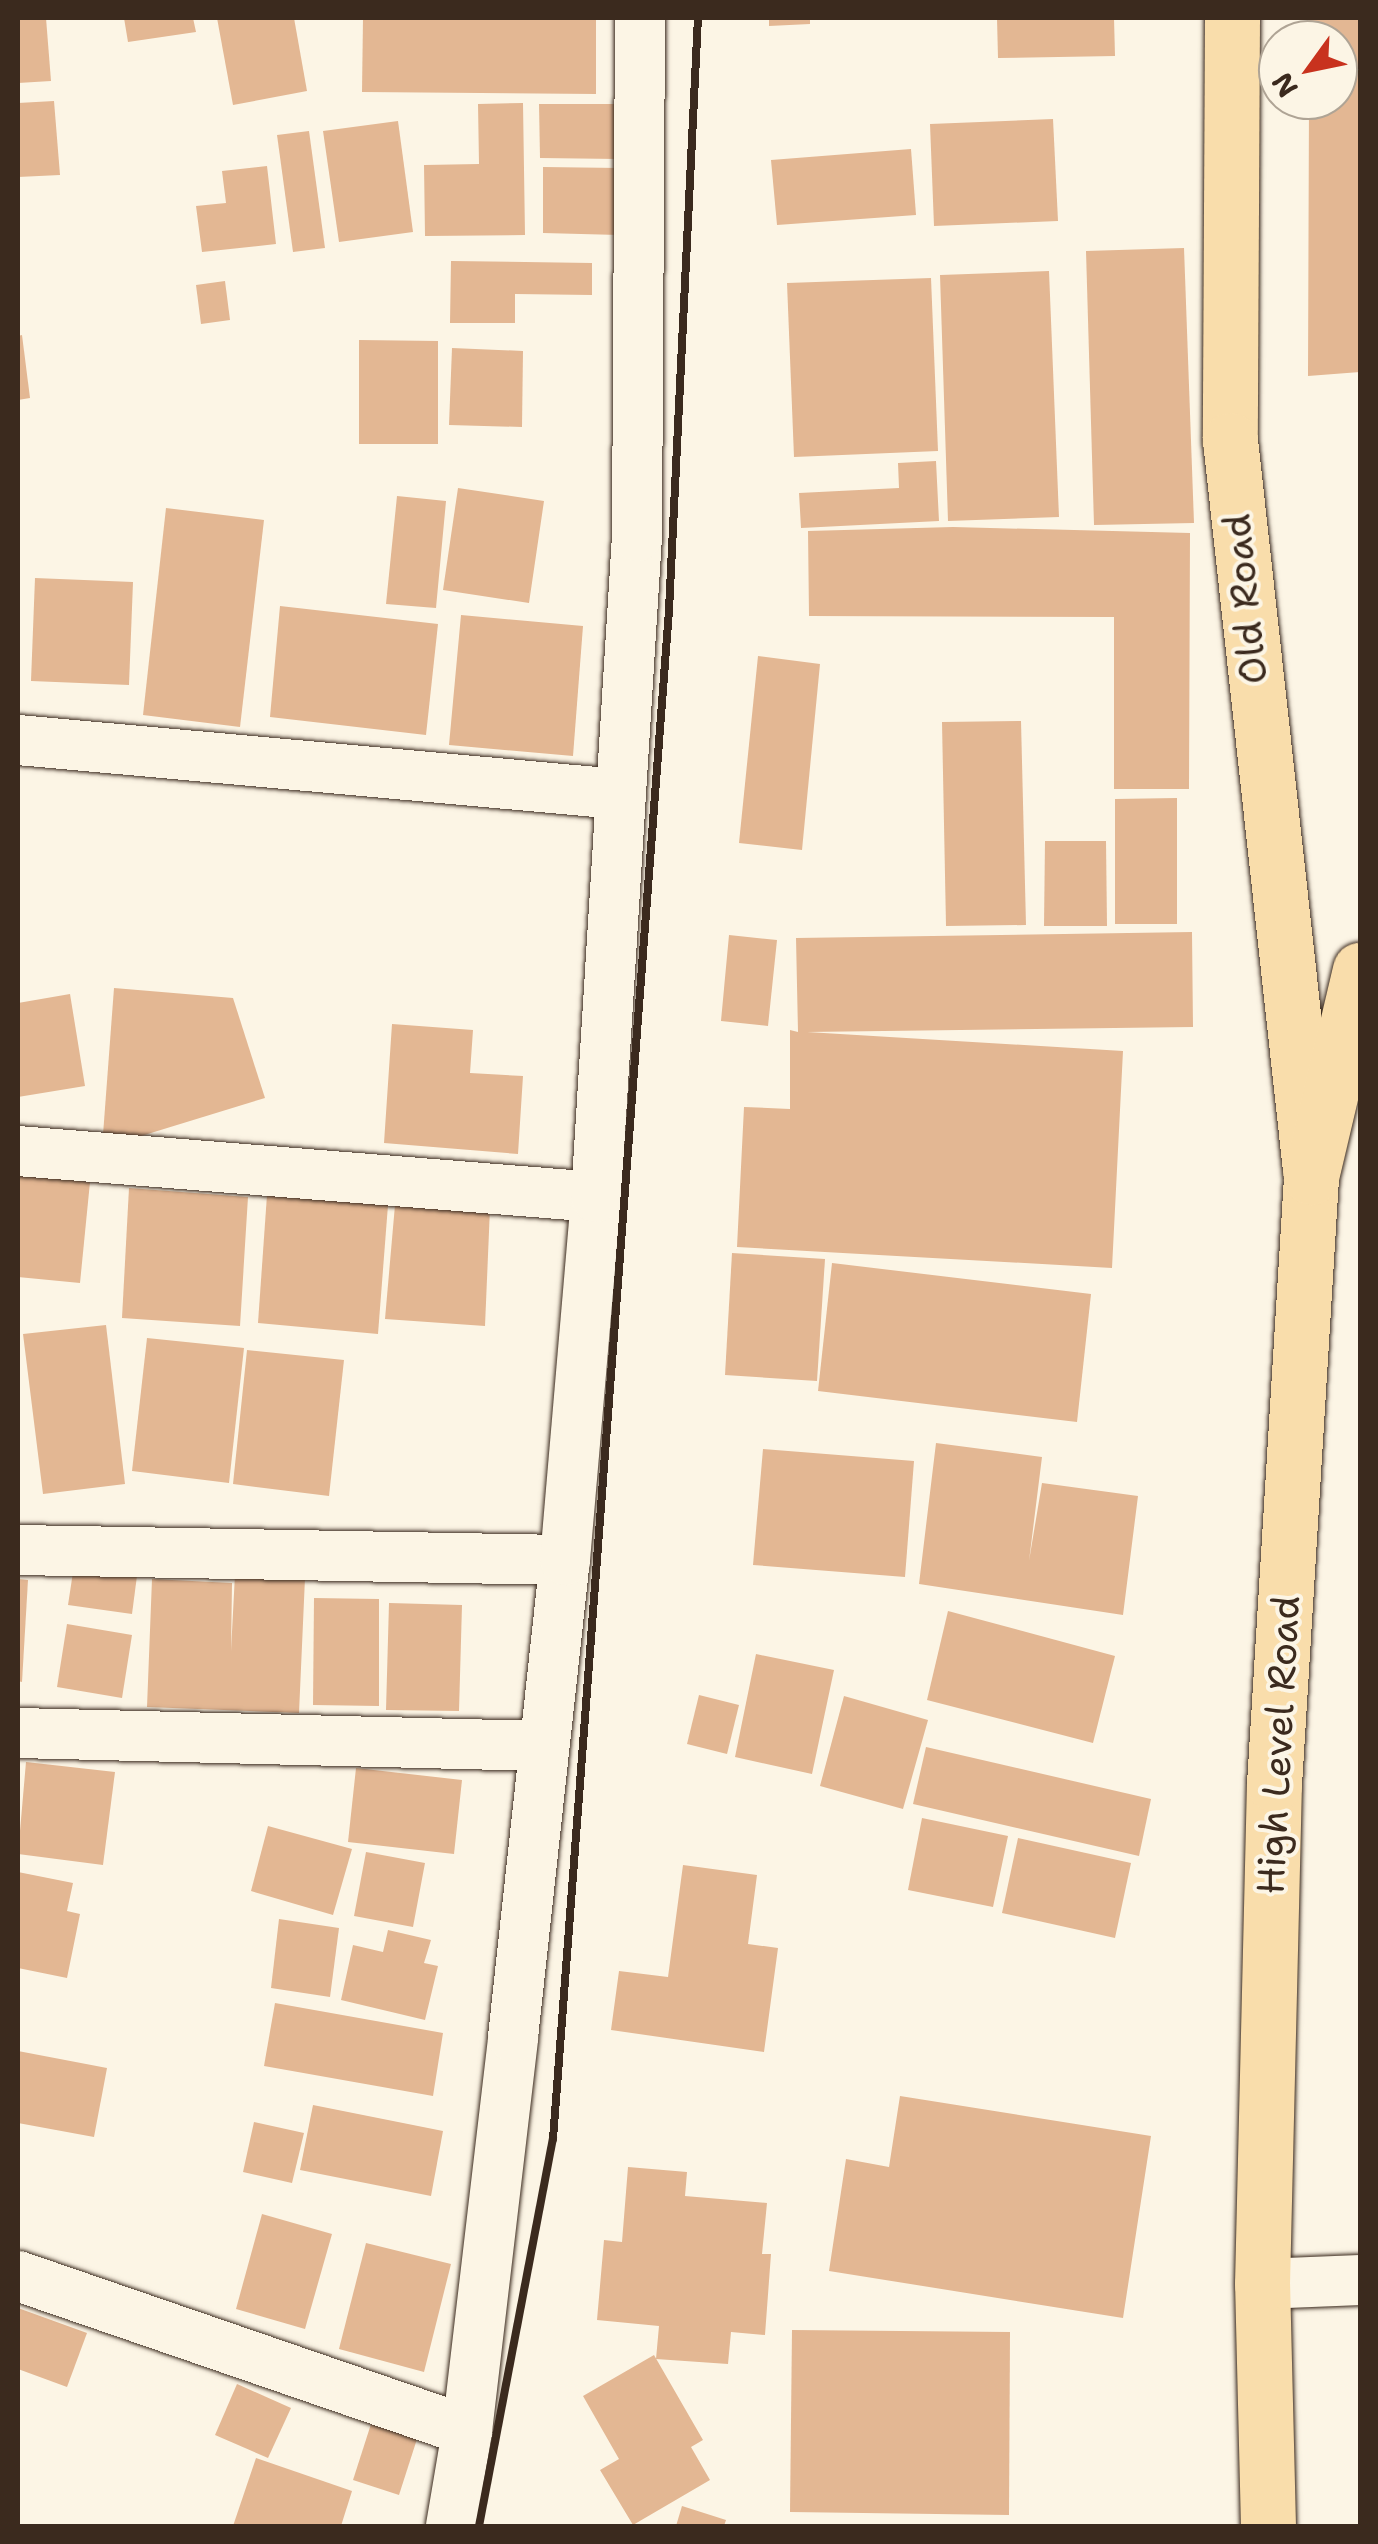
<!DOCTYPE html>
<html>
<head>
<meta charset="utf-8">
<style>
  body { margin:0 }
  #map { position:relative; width:1378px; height:2544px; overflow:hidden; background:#fcf5e5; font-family:"Shantell Sans",sans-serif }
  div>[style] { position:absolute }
  .building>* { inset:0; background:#e3b793 }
  .roads { filter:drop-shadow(0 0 2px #3b2a1e) drop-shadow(0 0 2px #3b2a1e) }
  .street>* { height:50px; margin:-25px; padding:0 25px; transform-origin:25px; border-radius:25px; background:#fcf5e5 }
  .primary>* { height:55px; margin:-27.5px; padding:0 27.5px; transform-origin:27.5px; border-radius:27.5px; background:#f9ddab }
  .highway>* { height:55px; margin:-27.5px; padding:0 27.5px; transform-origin:27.5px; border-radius:27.5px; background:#f9ddab }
  .rail>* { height:8px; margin:-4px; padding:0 4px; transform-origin:4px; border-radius:4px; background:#3b2a1e }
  span { translate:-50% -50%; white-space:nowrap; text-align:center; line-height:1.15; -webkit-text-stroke:8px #fcf5e5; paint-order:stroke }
  .street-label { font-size:38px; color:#3b2a1e }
  .frame { position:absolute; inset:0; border:20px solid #3b2a1e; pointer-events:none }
  .north { position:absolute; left:1258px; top:20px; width:100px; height:100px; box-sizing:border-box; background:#fcf5e5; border:2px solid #afa495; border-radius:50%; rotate:237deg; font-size:28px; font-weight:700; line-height:40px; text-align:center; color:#3b2a1e }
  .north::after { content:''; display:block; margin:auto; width:35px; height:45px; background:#c8321e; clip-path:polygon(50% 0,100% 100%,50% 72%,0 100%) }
</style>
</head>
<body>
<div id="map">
  <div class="building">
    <i style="clip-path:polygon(18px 18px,46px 18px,51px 81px,18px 83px)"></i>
    <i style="clip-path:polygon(124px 18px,193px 18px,196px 32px,128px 42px)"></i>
    <i style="clip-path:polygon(217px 18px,294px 18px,307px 91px,233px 105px)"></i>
    <i style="clip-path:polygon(363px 18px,596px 18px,596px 94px,362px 92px)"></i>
    <i style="clip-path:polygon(769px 18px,810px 18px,810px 24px,769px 26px)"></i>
    <i style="clip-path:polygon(997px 18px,1114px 18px,1115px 56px,998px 58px)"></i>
    <i style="clip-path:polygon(1309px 18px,1360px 18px,1360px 372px,1308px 376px,1309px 100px,1338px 100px,1338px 40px,1309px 40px)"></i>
    <i style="clip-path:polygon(54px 101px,60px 175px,18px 177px,18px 103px)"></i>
    <i style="clip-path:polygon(523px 103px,525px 235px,425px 236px,424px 165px,479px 164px,478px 104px)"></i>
    <i style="clip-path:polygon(539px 104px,617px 104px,618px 159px,540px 158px)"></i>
    <i style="clip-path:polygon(1053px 119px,1058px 221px,934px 226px,930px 124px)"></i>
    <i style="clip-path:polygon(398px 121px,413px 232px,339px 242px,323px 131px)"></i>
    <i style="clip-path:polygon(309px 131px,325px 248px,293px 252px,277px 135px)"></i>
    <i style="clip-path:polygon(911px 149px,916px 215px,777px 225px,771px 160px)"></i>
    <i style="clip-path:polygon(267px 166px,276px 244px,202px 252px,196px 206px,226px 203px,222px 171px)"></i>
    <i style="clip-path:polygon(543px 167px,620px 168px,619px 235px,543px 233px)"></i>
    <i style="clip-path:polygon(1184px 248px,1194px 523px,1094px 525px,1086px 251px)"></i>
    <i style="clip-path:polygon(451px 261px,592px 263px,592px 295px,515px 294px,515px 323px,450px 323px)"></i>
    <i style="clip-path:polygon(1049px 271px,1059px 517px,948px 521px,940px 275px)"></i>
    <i style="clip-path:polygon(931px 278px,938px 451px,794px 457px,787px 283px)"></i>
    <i style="clip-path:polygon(225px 281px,230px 320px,201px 324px,196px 285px)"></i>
    <i style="clip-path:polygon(22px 335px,30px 398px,18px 400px,18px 336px)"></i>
    <i style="clip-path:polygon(359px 340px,438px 341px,438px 444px,359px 444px)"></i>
    <i style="clip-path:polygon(452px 348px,523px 351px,522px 427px,449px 425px)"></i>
    <i style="clip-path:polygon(936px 461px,939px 521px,801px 528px,799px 493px,899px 488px,898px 463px)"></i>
    <i style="clip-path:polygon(458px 488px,544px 501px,529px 603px,443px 590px)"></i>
    <i style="clip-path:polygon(397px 496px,446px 501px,436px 608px,386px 604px)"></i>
    <i style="clip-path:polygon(166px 508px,264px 520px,240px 727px,143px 715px)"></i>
    <i style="clip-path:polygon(953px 527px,1190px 533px,1189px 789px,1114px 789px,1114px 617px,809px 616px,808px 531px)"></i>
    <i style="clip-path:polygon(35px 578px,133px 582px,129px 685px,31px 681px)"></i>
    <i style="clip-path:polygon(280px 606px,438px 624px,426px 735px,270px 717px)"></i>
    <i style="clip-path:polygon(461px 615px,583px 626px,573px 756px,449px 745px)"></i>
    <i style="clip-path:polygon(758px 656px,820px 664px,802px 850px,739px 843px)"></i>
    <i style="clip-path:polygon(1021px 721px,1026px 925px,946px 926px,942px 722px)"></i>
    <i style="clip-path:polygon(1177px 798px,1177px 924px,1115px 924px,1115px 799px)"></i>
    <i style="clip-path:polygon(1045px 841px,1106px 841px,1107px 926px,1044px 926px)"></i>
    <i style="clip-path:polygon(1192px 932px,1193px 1027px,807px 1032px,1123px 1051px,1112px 1268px,737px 1247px,744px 1107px,790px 1109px,790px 1030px,798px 1032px,796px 938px)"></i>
    <i style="clip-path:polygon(729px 935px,777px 940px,768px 1026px,721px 1021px)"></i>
    <i style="clip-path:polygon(114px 988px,233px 998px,265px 1098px,102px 1148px)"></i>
    <i style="clip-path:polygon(70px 994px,85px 1086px,18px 1097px,18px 1003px)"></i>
    <i style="clip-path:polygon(392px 1024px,473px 1030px,470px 1073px,523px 1076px,518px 1154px,384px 1143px)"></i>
    <i style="clip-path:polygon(18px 1175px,90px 1182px,80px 1283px,18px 1277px)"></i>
    <i style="clip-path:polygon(129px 1188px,248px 1197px,240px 1326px,122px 1318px)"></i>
    <i style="clip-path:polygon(267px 1195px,388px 1205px,378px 1334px,258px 1323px)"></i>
    <i style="clip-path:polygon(395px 1205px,490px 1208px,485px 1326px,385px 1319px)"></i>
    <i style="clip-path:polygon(732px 1253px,825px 1259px,817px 1381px,725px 1375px)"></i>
    <i style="clip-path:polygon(832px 1263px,1091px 1294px,1077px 1422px,818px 1391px)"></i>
    <i style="clip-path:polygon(106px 1325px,125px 1484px,43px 1494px,23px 1334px)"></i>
    <i style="clip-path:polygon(147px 1338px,244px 1348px,229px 1483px,132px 1471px)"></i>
    <i style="clip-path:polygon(247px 1350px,344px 1360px,329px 1496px,233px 1484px)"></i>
    <i style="clip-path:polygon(936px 1443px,1042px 1457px,1029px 1561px,1042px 1483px,1138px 1496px,1123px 1615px,919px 1584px)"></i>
    <i style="clip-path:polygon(763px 1449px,914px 1461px,905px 1577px,753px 1565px)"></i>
    <i style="clip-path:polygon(75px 1559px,138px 1568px,132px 1614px,68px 1605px)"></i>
    <i style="clip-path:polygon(235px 1574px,305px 1578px,299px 1713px,147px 1707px,152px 1579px,232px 1583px,231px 1651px)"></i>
    <i style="clip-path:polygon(18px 1579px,28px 1580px,22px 1682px,18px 1681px)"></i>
    <i style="clip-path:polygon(314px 1598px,379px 1599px,379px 1706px,313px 1705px)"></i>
    <i style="clip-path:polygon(389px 1603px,462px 1605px,459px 1711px,386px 1710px)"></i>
    <i style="clip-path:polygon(948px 1611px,1115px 1656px,1093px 1743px,927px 1700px)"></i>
    <i style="clip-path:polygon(67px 1624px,132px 1635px,122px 1698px,57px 1687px)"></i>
    <i style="clip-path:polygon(756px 1654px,834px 1670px,812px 1774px,735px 1757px)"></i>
    <i style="clip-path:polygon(699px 1695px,739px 1705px,727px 1754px,687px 1744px)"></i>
    <i style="clip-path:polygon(844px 1696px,928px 1720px,903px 1809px,820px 1786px)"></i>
    <i style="clip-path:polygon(926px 1747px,1151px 1799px,1139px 1856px,913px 1804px)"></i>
    <i style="clip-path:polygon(26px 1762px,115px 1772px,103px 1865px,18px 1854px)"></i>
    <i style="clip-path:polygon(356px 1768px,462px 1780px,454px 1854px,348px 1842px)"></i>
    <i style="clip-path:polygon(922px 1818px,1008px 1836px,993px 1907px,908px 1890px)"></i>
    <i style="clip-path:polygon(268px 1826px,352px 1849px,333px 1915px,251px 1891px)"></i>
    <i style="clip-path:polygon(1018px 1838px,1131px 1863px,1115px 1938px,1002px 1913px)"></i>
    <i style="clip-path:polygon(366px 1852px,425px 1863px,413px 1927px,354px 1916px)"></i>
    <i style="clip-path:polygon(683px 1865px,757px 1875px,748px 1944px,778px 1948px,764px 2052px,611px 2030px,619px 1971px,668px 1977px)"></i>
    <i style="clip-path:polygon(18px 1872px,73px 1883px,67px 1911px,80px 1914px,67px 1978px,18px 1968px)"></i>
    <i style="clip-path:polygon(279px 1919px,339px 1928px,330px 1997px,271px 1988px)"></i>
    <i style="clip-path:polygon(388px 1930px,431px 1940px,424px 1963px,438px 1966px,425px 2020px,341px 2000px,353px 1945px,383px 1952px)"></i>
    <i style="clip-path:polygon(275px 2003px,443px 2033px,433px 2096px,264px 2066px)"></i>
    <i style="clip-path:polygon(18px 2051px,107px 2068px,94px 2137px,18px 2123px)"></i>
    <i style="clip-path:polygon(900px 2096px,1151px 2136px,1123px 2318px,829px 2271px,846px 2159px,889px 2167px)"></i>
    <i style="clip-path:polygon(313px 2105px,443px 2131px,431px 2196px,300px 2170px)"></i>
    <i style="clip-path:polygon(254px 2122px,304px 2133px,292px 2183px,243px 2172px)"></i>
    <i style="clip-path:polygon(628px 2167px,687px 2172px,685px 2196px,767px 2203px,762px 2254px,771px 2254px,765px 2335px,731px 2332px,728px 2364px,656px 2359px,659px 2326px,597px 2320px,604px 2240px,622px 2242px)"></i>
    <i style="clip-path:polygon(262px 2214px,332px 2234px,305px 2329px,236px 2309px)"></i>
    <i style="clip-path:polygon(366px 2243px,451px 2264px,424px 2372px,339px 2349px)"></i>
    <i style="clip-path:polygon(18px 2308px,87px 2333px,67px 2387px,18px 2369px)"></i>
    <i style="clip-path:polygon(792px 2330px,1010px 2332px,1009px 2515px,790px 2512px)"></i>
    <i style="clip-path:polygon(654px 2355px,703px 2440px,691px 2447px,710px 2480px,633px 2525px,600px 2470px,619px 2459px,583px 2396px)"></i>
    <i style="clip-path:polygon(237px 2384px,291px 2408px,268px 2458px,215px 2435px)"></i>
    <i style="clip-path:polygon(371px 2424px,417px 2439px,399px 2495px,353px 2480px)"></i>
    <i style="clip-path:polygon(256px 2458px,352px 2491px,341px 2526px,233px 2526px)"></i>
    <i style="clip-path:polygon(682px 2506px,726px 2520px,724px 2526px,676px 2526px)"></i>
  </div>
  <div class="roads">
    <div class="street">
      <i style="left:18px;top:740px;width:602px;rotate:5.14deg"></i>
      <i style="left:18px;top:1151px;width:580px;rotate:4.55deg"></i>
      <i style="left:18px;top:1550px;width:547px;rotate:1.05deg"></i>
      <i style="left:18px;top:1733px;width:524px;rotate:1.42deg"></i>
      <i style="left:18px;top:2276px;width:475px;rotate:19deg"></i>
      <i style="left:1262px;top:2284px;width:98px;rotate:-2.3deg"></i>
      <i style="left:451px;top:2526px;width:96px;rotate:-80.4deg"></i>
      <i style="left:467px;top:2431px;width:397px;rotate:-83.3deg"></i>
      <i style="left:513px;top:2037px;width:480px;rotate:-83.8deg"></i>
      <i style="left:565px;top:1560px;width:364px;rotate:-85.1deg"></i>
      <i style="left:596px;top:1197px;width:662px;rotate:-86.45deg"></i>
      <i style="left:637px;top:536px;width:518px;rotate:-89.67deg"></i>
    </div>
    <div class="primary">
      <i style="left:1232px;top:18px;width:422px;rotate:90.3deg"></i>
      <i style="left:1230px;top:440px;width:733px;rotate:83.74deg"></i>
    </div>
    <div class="highway">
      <i style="left:1268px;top:2526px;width:242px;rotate:-91.4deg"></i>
      <i style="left:1262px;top:2284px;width:500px;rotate:-88.63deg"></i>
      <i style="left:1274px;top:1784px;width:608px;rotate:-86.51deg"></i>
      <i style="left:1311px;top:1177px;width:213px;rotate:-76.7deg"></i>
    </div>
  </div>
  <div class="rail">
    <i style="left:479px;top:2526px;width:394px;rotate:-79.2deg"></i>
    <i style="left:553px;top:2139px;width:1533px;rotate:-85.66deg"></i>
    <i style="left:669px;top:610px;width:593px;rotate:-87.2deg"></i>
  </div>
  <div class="street-label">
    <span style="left:1245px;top:599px;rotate:-96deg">Old Road</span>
    <span style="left:1278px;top:1745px;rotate:-87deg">High Level Road</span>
  </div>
  <div class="frame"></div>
  <div class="north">N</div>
</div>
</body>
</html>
